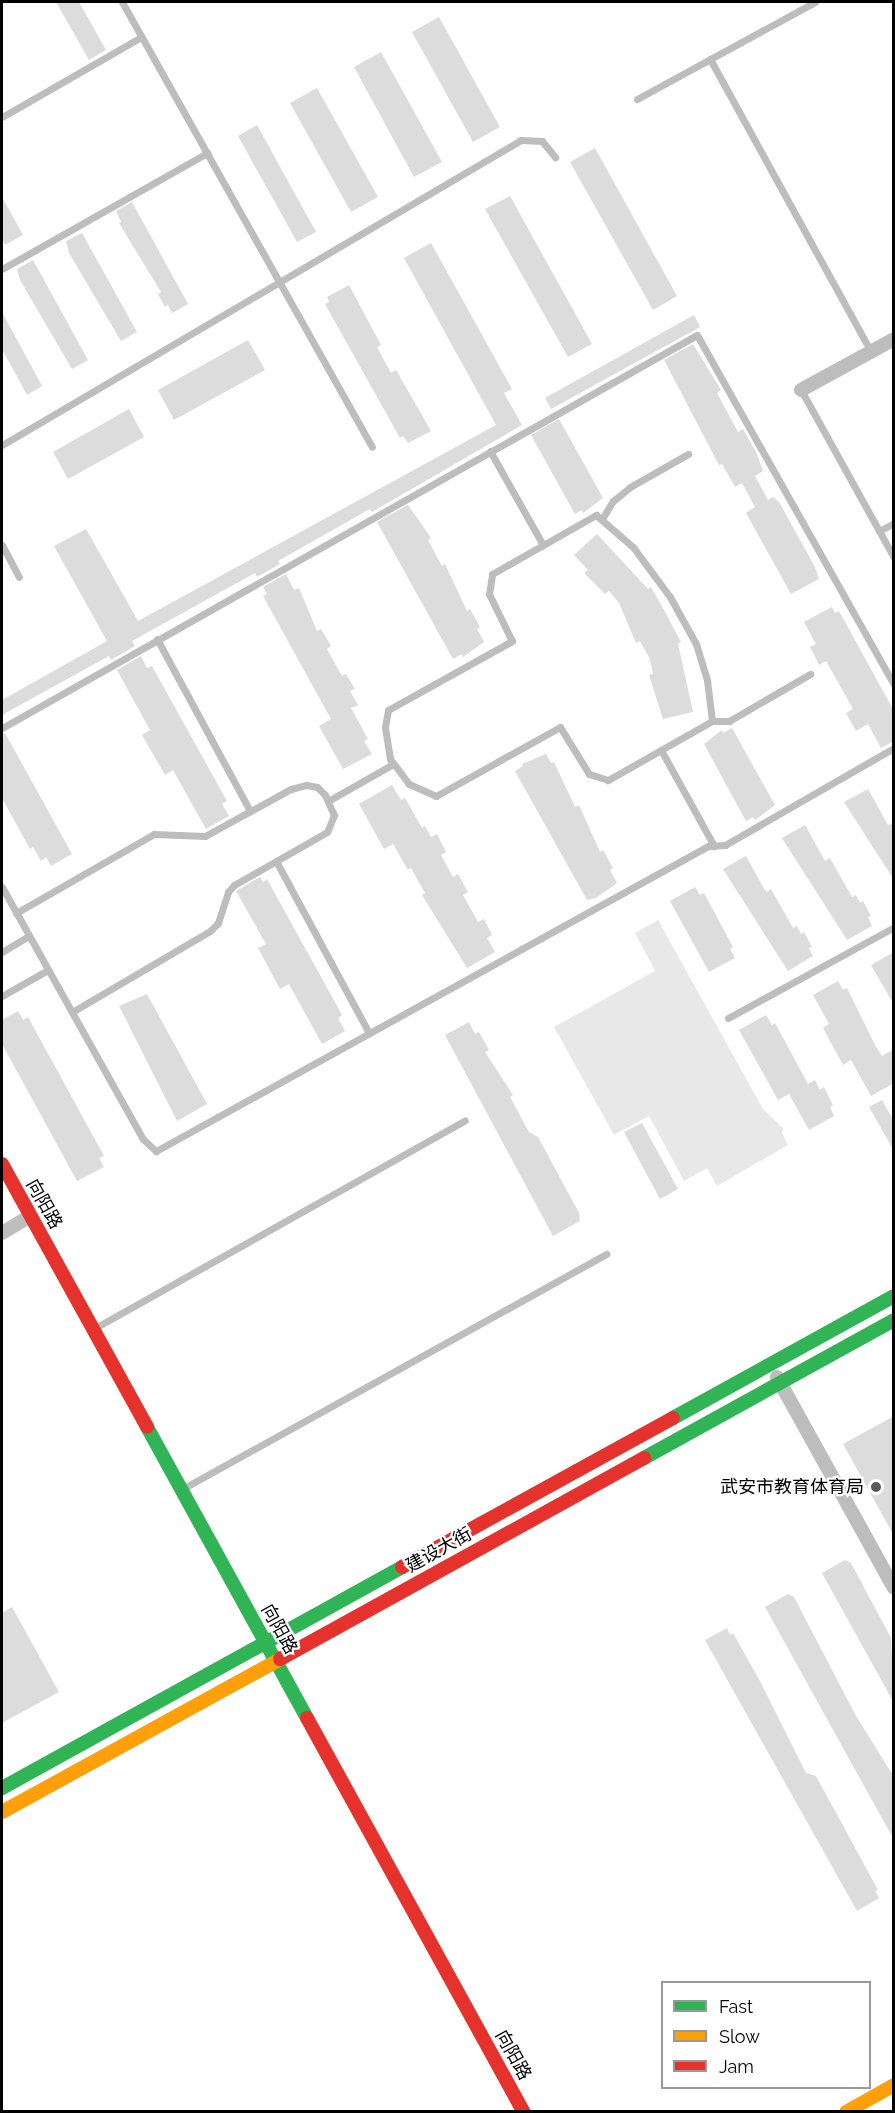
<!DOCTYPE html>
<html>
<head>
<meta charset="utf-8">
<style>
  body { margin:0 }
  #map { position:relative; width:895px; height:2113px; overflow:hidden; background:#fff; font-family:Raleway,"Noto Sans SC",sans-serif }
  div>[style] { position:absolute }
  .green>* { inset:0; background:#e8e8e8 }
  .building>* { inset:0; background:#dcdcdc }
  .lane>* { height:7px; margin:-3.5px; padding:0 3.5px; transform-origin:3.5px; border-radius:3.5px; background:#bdbdbd }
  .street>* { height:14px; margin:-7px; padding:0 7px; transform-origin:7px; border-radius:7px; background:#bdbdbd }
  .fast>* { height:14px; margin:-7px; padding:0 7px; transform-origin:7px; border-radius:7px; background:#30b455 }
  .slow>* { height:14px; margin:-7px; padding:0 7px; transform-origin:7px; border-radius:7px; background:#ff9f0a }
  .jam>* { height:14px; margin:-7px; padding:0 7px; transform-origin:7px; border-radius:7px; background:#e5322d }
  .dots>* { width:16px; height:16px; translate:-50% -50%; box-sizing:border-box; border:3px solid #fff; border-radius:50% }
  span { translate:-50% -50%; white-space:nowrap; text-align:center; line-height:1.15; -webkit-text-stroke:4.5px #fff; paint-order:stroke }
  .street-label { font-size:18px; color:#000 }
  .poi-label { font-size:18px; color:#000 }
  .right { translate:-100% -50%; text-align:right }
  .frame { position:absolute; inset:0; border:3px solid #000; pointer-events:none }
  .legend { position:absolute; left:661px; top:1981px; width:210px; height:108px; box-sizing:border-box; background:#fff; border:2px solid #999; margin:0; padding:8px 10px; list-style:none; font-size:18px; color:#000 }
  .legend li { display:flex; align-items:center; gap:12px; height:30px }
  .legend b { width:30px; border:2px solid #999 }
</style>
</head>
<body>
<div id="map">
  <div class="green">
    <i style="clip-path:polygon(658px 920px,763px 1109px,783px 1128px,782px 1133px,788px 1145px,717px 1186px,707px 1168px,684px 1181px,649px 1116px,614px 1135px,554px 1027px,655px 971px,635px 933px)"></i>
  </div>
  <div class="building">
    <i style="clip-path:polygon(56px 2px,79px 2px,106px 50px,89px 60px)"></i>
    <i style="clip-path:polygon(439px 17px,500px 127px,473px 142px,412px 32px)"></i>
    <i style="clip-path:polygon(381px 52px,442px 162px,414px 177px,354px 67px)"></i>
    <i style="clip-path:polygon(317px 88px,378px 197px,351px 212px,290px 103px)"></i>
    <i style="clip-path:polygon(257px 125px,316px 232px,297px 242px,238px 136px)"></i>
    <i style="clip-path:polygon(595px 148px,677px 296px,653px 310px,570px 162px)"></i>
    <i style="clip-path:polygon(510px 196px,592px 344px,568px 357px,485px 209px)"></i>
    <i style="clip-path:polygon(2px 197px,23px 235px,5px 245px,2px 238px)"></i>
    <i style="clip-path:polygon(132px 202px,188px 304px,172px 313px,168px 305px,165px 307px,158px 294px,161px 292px,119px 223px,121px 222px,116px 211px)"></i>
    <i style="clip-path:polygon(82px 233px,137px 332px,121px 341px,69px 253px,66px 241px)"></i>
    <i style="clip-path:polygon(431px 243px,512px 389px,504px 393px,522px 425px,372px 512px,370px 509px,278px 561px,280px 564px,257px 577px,255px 573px,132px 641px,135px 646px,111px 660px,109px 656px,2px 715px,2px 700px,107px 641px,54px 546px,86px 529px,138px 621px,496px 425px,404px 258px)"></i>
    <i style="clip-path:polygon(33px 260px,88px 360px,72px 369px,20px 280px,17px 269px)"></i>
    <i style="clip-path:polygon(349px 285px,381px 345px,377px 347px,391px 373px,396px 370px,431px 431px,408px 443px,403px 436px,400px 438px,325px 304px,329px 302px,327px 297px)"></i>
    <i style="clip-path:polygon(2px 312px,42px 386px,27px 395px,2px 349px)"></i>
    <i style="clip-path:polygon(694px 315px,700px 327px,551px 409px,545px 398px)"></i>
    <i style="clip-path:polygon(248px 340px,265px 370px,174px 420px,158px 390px)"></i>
    <i style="clip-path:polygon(693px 344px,721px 390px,717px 393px,738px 432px,743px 429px,756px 452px,763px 471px,755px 476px,768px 500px,773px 497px,779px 502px,815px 567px,819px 579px,791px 594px,746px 513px,755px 507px,742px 483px,735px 487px,722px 464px,719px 465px,664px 360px)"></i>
    <i style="clip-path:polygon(129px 409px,144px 437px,68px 479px,53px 452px)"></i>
    <i style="clip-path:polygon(559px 419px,603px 498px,583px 513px,582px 510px,575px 514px,531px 435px)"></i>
    <i style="clip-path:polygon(408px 505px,431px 538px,428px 540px,442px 566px,445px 564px,467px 611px,470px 609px,480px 627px,477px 629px,484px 642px,463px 657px,462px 654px,453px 659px,377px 522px)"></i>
    <i style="clip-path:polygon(597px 534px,648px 589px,651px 587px,664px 610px,681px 642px,678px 644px,693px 712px,663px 719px,649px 675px,653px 674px,650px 659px,640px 641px,636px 643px,619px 603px,609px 591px,605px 594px,584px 573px,588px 570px,574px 555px)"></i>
    <i style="clip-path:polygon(286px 574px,294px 590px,299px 588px,317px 631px,321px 629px,331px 646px,327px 649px,342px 676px,346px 674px,355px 689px,350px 691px,358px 705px,351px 708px,368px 739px,364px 741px,372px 754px,343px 769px,319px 726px,331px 719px,263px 596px,267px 594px,263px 587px)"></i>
    <i style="clip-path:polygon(832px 607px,835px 613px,839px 611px,894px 711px,894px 741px,881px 748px,868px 724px,856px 731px,846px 713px,853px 709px,826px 661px,819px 665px,810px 647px,816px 644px,804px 622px)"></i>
    <i style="clip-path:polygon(141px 656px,147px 668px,152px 666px,227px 801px,222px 804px,229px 816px,206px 829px,173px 770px,165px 775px,142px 735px,150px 730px,117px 670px)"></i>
    <i style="clip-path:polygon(732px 728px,775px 805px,755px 820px,753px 817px,746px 821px,704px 744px,722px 730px,723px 733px)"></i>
    <i style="clip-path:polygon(5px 733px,72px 854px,51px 866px,46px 857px,41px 861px,33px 847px,30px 849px,2px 798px,2px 734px)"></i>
    <i style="clip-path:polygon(546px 754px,551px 763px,554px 762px,575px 807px,579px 805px,600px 852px,603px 850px,613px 868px,610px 870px,617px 883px,596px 898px,587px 900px,515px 771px,523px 766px,522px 764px)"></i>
    <i style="clip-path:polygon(392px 785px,401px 800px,405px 798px,422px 828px,425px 826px,431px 837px,437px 834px,446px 852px,441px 855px,453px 877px,458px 874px,468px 892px,463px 895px,478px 922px,484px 919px,492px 935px,487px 938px,495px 952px,467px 968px,422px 895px,425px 893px,411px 868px,408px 870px,393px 844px,384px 849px,359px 804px)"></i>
    <i style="clip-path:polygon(868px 789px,888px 825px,894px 822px,894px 880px,844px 802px)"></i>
    <i style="clip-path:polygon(805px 825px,825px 861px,830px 858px,852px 897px,856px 895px,860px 903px,863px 901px,871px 916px,868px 917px,872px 926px,847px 940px,782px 838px)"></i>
    <i style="clip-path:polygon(746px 856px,766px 892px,771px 889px,793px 928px,797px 926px,801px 934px,804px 932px,812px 947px,809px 948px,813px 956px,788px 971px,723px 869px)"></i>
    <i style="clip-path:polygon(260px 877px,263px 882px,267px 879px,342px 1015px,338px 1018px,345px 1031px,322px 1044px,289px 984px,280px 989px,258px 948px,266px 944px,236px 891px)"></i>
    <i style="clip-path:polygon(695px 887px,700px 895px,704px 893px,733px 947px,730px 949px,735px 958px,709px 972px,670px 901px)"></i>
    <i style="clip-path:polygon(894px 952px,894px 1005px,871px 965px)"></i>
    <i style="clip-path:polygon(838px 981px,843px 990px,847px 988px,876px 1047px,882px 1056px,894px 1049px,894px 1083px,871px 1096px,851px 1060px,843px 1065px,823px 1028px,829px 1024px,813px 995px)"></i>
    <i style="clip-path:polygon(147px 994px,207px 1104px,177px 1121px,119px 1006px)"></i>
    <i style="clip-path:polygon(18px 1011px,23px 1020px,28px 1017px,104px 1156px,99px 1158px,104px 1167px,77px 1181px,2px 1044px,2px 1020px)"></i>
    <i style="clip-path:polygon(766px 1015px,772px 1025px,775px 1023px,808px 1084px,815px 1080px,820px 1090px,824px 1087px,833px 1105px,830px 1107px,834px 1116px,809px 1130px,789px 1094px,778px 1100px,739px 1030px)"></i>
    <i style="clip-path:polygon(469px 1022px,475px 1034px,479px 1032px,489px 1050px,485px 1052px,513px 1095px,510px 1097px,529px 1132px,538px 1137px,579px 1213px,580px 1221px,553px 1236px,445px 1035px)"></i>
    <i style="clip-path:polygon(882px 1100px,894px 1121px,894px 1151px,869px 1107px)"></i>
    <i style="clip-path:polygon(642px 1123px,678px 1189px,660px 1199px,624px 1132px)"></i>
    <i style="clip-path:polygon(894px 1416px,894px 1536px,843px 1444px)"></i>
    <i style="clip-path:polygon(845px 1560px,851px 1563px,891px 1638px,894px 1703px,822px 1573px)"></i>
    <i style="clip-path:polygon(788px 1594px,794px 1597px,856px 1716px,894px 1777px,894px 1840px,765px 1607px)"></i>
    <i style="clip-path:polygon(12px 1607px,59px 1692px,2px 1723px,2px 1613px)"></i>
    <i style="clip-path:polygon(727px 1628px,730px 1635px,733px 1633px,760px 1681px,806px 1773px,816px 1776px,878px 1890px,875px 1891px,879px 1898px,857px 1911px,705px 1640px)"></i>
  </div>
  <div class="lane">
    <i style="left:122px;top:2px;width:510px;rotate:60.67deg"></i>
    <i style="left:710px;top:59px;width:334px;rotate:61.2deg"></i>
    <i style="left:637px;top:99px;width:203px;rotate:-28.6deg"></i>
    <i style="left:2px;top:117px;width:160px;rotate:-29.9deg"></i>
    <i style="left:2px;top:269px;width:236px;rotate:-29.5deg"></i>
    <i style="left:801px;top:390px;width:192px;rotate:61deg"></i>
    <i style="left:2px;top:445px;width:602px;rotate:-30.44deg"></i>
    <i style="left:521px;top:140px;width:21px;rotate:3deg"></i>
    <i style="left:542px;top:141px;width:21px;rotate:51deg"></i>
    <i style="left:490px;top:451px;width:108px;rotate:60.6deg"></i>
    <i style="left:596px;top:515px;width:49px;rotate:40.9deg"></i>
    <i style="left:633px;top:547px;width:62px;rotate:53.5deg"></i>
    <i style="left:670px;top:597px;width:54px;rotate:61deg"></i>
    <i style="left:696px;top:644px;width:38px;rotate:73deg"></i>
    <i style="left:707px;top:680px;width:41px;rotate:83deg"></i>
    <i style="left:712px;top:721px;width:120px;rotate:150.4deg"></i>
    <i style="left:608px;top:780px;width:20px;rotate:-162deg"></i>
    <i style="left:589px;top:774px;width:55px;rotate:-121.7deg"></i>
    <i style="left:560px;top:727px;width:142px;rotate:150.9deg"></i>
    <i style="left:436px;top:796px;width:30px;rotate:-156deg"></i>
    <i style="left:409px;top:784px;width:31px;rotate:-127deg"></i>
    <i style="left:390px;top:759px;width:32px;rotate:-99deg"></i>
    <i style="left:385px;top:727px;width:17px;rotate:-80deg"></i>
    <i style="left:388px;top:710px;width:142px;rotate:-29.1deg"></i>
    <i style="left:512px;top:641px;width:52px;rotate:-116.1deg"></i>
    <i style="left:489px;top:594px;width:20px;rotate:-81deg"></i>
    <i style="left:492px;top:574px;width:120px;rotate:-29.6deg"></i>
    <i style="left:602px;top:519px;width:21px;rotate:-59deg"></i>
    <i style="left:613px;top:501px;width:22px;rotate:-39deg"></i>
    <i style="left:630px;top:487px;width:67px;rotate:-29.6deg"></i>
    <i style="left:879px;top:531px;width:17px;rotate:-28deg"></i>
    <i style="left:2px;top:545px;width:36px;rotate:62deg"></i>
    <i style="left:157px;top:639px;width:196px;rotate:61.6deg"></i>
    <i style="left:712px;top:721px;width:17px"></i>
    <i style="left:729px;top:721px;width:94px;rotate:-30.1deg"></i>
    <i style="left:2px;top:728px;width:798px;rotate:-29.49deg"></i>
    <i style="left:697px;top:335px;width:402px;rotate:60.6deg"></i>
    <i style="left:661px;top:750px;width:110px;rotate:61.1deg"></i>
    <i style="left:328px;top:801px;width:75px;rotate:-29.6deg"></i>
    <i style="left:276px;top:861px;width:196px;rotate:61.6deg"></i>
    <i style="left:2px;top:887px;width:289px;rotate:60.8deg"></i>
    <i style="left:143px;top:1139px;width:18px;rotate:43deg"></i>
    <i style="left:156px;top:1151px;width:631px;rotate:-28.92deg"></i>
    <i style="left:708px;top:846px;width:17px;rotate:-3deg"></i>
    <i style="left:725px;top:845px;width:195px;rotate:-29.9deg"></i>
    <i style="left:16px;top:913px;width:159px;rotate:-29.8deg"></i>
    <i style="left:154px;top:834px;width:51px;rotate:2.2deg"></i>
    <i style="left:205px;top:836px;width:98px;rotate:-28.7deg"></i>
    <i style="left:291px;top:789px;width:16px;rotate:-15deg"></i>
    <i style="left:306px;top:785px;width:11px;rotate:10deg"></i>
    <i style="left:317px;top:787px;width:11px;rotate:45deg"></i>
    <i style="left:325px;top:795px;width:22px;rotate:66deg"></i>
    <i style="left:334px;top:815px;width:18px;rotate:112deg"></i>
    <i style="left:327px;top:832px;width:107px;rotate:150.3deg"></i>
    <i style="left:234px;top:885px;width:9px;rotate:131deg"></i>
    <i style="left:228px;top:892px;width:33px;rotate:108deg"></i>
    <i style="left:218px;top:923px;width:11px;rotate:135deg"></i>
    <i style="left:210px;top:931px;width:160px;rotate:149.6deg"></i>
    <i style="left:2px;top:952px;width:31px;rotate:-31deg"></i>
    <i style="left:2px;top:996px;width:53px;rotate:-29.5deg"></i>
    <i style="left:728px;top:1018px;width:189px;rotate:-28.7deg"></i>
    <i style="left:95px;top:1328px;width:424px;rotate:-29.3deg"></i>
    <i style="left:184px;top:1488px;width:483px;rotate:-29deg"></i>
  </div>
  <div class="street">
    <i style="left:801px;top:390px;width:106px;rotate:-28.7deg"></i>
    <i style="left:2px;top:1233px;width:33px;rotate:-31deg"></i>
    <i style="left:777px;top:1377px;width:241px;rotate:61deg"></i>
  </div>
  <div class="fast">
    <i style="left:673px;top:1418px;width:252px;rotate:-28.9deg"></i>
    <i style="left:147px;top:1427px;width:332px;rotate:61.2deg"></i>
    <i style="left:644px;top:1458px;width:286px;rotate:-28.9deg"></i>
    <i style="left:2px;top:1788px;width:457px;rotate:-28.9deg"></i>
  </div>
  <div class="slow">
    <i style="left:2px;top:1812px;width:317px;rotate:-28.8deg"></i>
    <i style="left:846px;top:2112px;width:55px;rotate:-29.4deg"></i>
  </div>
  <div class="jam">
    <i style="left:2px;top:1164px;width:300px;rotate:61.1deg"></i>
    <i style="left:402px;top:1567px;width:309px;rotate:-28.8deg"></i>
    <i style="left:280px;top:1659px;width:416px;rotate:-28.9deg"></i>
    <i style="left:307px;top:1718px;width:450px;rotate:61.2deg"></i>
  </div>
  <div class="dots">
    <i style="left:876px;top:1487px;background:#595959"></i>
  </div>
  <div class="street-label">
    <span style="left:44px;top:1204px;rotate:61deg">向阳路</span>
    <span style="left:439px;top:1550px;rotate:-29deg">建设大街</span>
    <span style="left:279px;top:1629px;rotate:61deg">向阳路</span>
    <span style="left:513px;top:2055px;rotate:61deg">向阳路</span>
  </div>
  <div class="poi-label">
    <span class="right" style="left:864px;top:1487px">武安市教育体育局</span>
  </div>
  <div class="frame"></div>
  <ul class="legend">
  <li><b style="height:8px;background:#30b455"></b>Fast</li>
  <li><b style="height:8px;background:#ff9f0a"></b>Slow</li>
  <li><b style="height:8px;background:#e5322d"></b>Jam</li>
  </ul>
</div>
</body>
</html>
